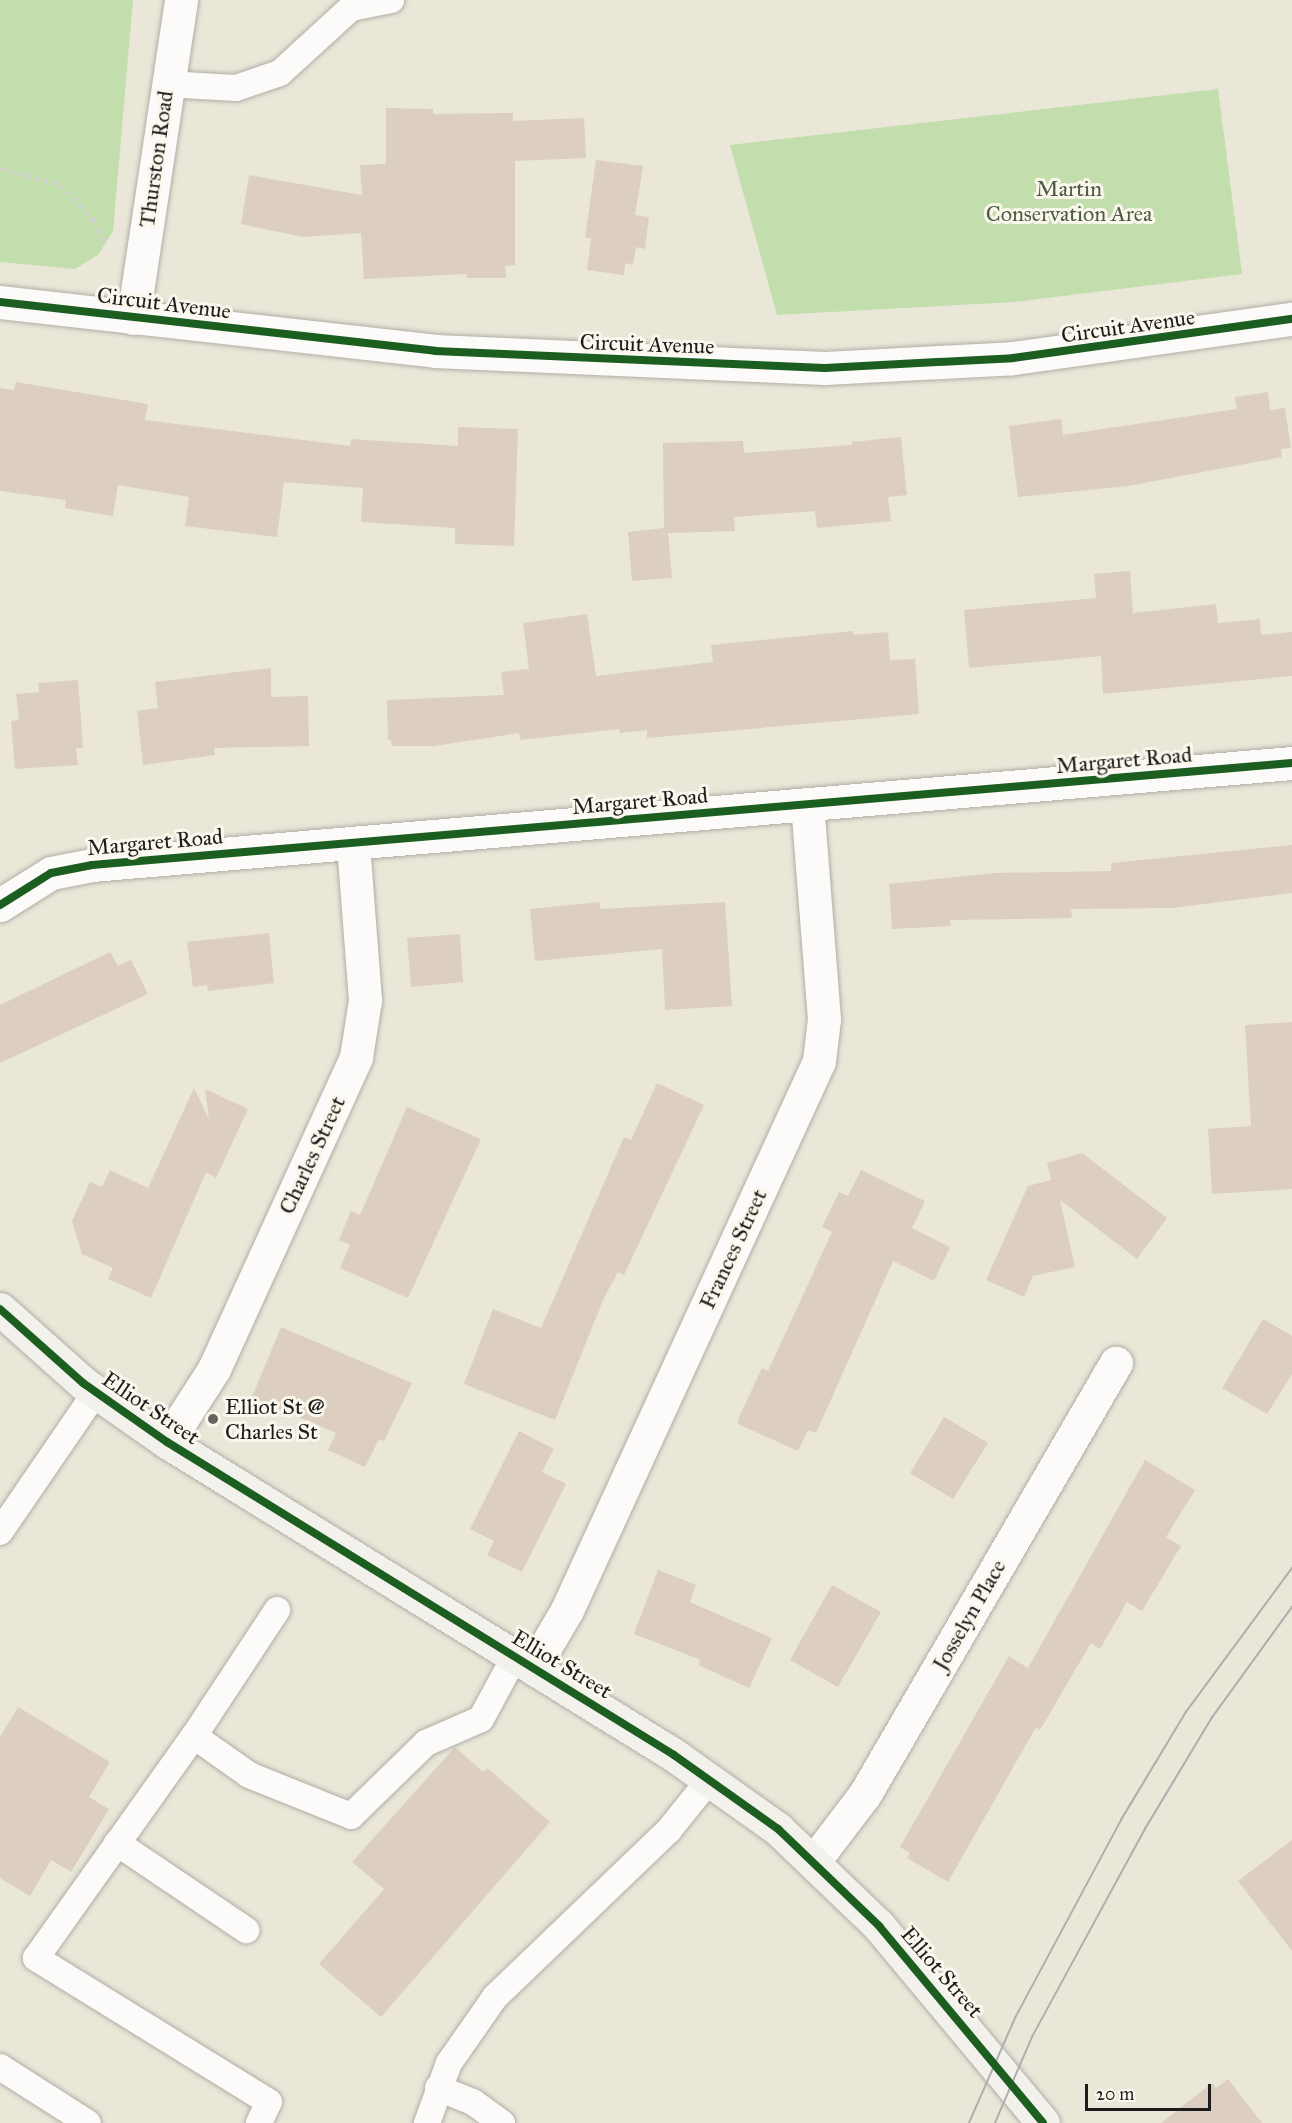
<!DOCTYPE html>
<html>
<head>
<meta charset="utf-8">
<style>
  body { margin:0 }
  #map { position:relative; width:1292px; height:2123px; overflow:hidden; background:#eae7d9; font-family:"IM FELL Great Primer",serif }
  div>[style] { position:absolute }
  .green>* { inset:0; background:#c2deac }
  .building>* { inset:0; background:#dccec1 }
  .path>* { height:4px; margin-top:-2px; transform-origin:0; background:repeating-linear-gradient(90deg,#d1d1cd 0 4.5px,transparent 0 9px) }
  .roads { filter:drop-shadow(0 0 2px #b0aea6) drop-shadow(0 0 2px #b0aea6) }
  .lane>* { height:26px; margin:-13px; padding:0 13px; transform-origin:13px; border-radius:13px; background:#fcfbf9 }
  .street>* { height:33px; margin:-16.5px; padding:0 16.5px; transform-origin:16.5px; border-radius:16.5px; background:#fcfbf9 }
  .secondary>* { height:33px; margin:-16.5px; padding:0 16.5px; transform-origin:16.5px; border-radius:16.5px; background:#f3f1eb }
  .tram>* { height:1.5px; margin:-0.75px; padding:0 0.75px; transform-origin:0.75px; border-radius:0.75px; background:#aeaeac }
  .cycleway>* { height:8px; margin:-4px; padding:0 4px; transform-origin:4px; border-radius:4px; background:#1b5e20 }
  .dots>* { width:16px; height:16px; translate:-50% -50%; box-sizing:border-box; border:3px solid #fbf7ec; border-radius:50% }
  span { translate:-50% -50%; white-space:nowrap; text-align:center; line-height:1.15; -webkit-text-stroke:6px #fbf7ec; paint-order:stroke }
  .street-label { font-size:22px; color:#1c1c1c }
  .park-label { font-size:22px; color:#4b5d42 }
  .poi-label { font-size:22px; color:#1c1c1c }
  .left { translate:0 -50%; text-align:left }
  .scale { position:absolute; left:1085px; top:2084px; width:126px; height:27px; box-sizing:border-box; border:3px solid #1c1c1c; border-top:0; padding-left:8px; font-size:18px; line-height:21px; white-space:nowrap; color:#1c1c1c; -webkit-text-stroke:4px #fbf7ec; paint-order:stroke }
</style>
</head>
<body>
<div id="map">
  <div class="green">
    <i style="clip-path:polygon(0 0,133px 0,113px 231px,98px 255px,75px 269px,0 262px)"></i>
    <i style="clip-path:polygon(1218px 89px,1242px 274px,1013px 302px,777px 315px,730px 145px)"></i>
  </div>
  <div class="building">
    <i style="clip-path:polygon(386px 108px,433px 109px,433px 114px,513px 113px,513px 121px,584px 118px,586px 158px,515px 161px,515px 265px,505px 266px,506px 278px,467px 278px,467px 274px,364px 279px,361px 233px,303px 237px,241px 224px,249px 175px,362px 195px,360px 165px,386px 164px)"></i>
    <i style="clip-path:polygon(596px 160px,643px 166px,635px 215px,649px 217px,645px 249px,636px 247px,633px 265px,625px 263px,624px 275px,587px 270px,591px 238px,585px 238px)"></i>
    <i style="clip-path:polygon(16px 382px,148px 404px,145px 420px,350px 446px,351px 439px,458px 446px,458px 427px,518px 429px,514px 546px,455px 544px,455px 528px,361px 522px,363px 488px,284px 482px,277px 537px,185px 526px,189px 497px,118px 485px,113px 516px,65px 508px,66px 500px,0 491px,0 388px,14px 390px)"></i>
    <i style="clip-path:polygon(1268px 392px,1270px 410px,1285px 408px,1291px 448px,1281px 449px,1282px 457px,1128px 486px,1018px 497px,1009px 426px,1061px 419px,1063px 435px,1237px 409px,1235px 397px)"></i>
    <i style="clip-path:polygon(901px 437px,907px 495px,888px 497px,891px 521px,817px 528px,815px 511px,734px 517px,735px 531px,668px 533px,672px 578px,632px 581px,628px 532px,664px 528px,663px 443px,743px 441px,744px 453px,852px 445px,852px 442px)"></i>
    <i style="clip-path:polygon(1130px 571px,1133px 613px,1216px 604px,1218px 623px,1260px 619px,1261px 635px,1292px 632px,1292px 676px,1103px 694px,1101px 656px,969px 668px,964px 610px,1096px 598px,1094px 574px)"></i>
    <i style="clip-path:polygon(587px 614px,596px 676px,713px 662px,711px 645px,853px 631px,853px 635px,888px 632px,890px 660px,915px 659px,919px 714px,647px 738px,647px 730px,620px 733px,619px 729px,520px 740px,519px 733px,434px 746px,392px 746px,391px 740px,388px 740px,387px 700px,504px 695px,501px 672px,529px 669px,523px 623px)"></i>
    <i style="clip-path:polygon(271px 668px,271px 697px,308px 696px,309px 746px,214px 748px,215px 755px,143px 765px,137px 711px,158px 708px,155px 682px)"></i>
    <i style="clip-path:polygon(78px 680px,83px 748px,76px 748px,78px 765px,15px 769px,11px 721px,19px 720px,16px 694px,39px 692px,38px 683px)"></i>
    <i style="clip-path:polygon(1292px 845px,1292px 893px,1172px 908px,1071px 909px,1072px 918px,950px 920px,951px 926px,892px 929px,889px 884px,995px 873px,1111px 871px,1111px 863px)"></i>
    <i style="clip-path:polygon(600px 902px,600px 909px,725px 902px,732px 1006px,665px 1010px,662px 949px,535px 961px,530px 909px)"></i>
    <i style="clip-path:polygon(269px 933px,274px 983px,208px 991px,207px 985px,193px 987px,187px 942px)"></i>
    <i style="clip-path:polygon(460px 934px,463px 982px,411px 987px,407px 938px)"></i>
    <i style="clip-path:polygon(110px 952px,118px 966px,131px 960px,148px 994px,0 1063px,0 1005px)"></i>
    <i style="clip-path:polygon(1292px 1022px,1292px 1189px,1212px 1194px,1208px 1129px,1251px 1126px,1245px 1025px)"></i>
    <i style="clip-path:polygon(657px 1083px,704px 1105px,624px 1275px,618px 1272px,604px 1298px,555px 1420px,464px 1384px,493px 1309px,541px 1328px,624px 1137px,631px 1140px)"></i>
    <i style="clip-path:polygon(194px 1088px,209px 1119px,205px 1089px,248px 1109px,216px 1178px,206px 1172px,151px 1298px,108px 1279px,113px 1268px,82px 1254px,72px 1221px,90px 1182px,102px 1187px,110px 1170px,148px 1188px)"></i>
    <i style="clip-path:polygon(407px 1107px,481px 1139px,408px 1298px,340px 1268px,350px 1245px,339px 1240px,351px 1211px,360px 1215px)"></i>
    <i style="clip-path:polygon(1082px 1153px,1167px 1218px,1137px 1259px,1060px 1200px,1075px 1267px,1033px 1276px,1024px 1297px,986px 1280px,1028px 1186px,1051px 1180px,1047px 1163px)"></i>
    <i style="clip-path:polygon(861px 1170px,925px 1201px,912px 1228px,950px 1247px,934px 1281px,893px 1261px,816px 1433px,808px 1430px,798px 1451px,738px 1424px,739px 1417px,762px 1368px,768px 1371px,832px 1232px,822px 1227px,839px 1192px,848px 1196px)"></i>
    <i style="clip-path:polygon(1263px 1319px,1292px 1336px,1292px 1374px,1267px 1414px,1222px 1388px)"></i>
    <i style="clip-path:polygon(281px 1327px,412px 1383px,384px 1441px,379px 1439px,365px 1467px,328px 1450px,336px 1433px,252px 1397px)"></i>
    <i style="clip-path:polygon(944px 1417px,988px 1443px,953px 1499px,910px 1473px)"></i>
    <i style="clip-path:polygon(519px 1431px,554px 1449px,542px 1472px,566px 1484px,522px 1572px,487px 1555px,494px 1541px,470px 1529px)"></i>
    <i style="clip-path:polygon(1145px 1460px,1195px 1490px,1166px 1537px,1181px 1546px,1142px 1611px,1127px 1602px,1100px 1649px,1091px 1643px,1040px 1730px,1036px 1727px,948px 1882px,907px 1858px,910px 1853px,900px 1847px,1009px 1656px,1028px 1668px)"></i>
    <i style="clip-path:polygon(658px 1570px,696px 1585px,690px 1602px,772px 1638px,749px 1688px,698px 1665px,701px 1660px,634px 1634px)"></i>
    <i style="clip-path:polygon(832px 1585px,881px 1612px,838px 1687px,790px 1660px)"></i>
    <i style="clip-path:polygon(18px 1707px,110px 1762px,89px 1797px,109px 1809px,71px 1872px,51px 1860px,30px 1896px,0 1878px,0 1737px)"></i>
    <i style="clip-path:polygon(455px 1747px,483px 1772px,487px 1768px,550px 1822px,381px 2017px,319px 1964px,384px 1889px,352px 1862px)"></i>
    <i style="clip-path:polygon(1292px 1840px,1292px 1951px,1238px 1881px)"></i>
    <i style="clip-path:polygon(1228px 2079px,1262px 2123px,1161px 2123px,1212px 2083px,1216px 2088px)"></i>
  </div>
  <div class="path">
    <i style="left:0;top:169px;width:62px;rotate:14.9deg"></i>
    <i style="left:60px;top:185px;width:50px;rotate:46.6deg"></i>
    <i style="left:94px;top:221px;width:26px;rotate:67deg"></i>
  </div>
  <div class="roads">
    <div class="lane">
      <i style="left:166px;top:84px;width:70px;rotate:3.3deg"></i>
      <i style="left:236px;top:88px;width:46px;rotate:-18.8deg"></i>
      <i style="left:280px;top:73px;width:96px;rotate:-42.5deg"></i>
      <i style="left:351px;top:8px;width:41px;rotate:-11.3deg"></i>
      <i style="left:0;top:1532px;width:170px;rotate:-55.6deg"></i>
      <i style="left:194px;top:1736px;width:67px;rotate:35.3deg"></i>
      <i style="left:249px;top:1775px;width:110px;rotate:21.9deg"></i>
      <i style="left:351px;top:1816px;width:105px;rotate:-44.2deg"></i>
      <i style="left:426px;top:1743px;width:60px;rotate:-23.6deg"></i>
      <i style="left:481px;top:1719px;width:72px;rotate:-61.6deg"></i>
      <i style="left:117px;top:1843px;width:156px;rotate:34deg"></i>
      <i style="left:0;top:2067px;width:104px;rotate:32.5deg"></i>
      <i style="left:438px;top:2088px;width:38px;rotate:22deg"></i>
      <i style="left:473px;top:2102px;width:36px;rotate:36deg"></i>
      <i style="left:259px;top:2123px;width:23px;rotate:-65deg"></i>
      <i style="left:269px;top:2102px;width:274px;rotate:-148.3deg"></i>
      <i style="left:36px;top:1958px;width:272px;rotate:-54.6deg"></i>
      <i style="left:194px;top:1736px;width:151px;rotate:-56.6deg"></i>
      <i style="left:427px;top:2123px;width:64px;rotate:-69.9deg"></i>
      <i style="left:449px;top:2063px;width:80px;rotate:-55.1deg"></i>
      <i style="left:495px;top:1997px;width:241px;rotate:-43.8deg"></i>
      <i style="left:669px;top:1830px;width:65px;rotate:-51.2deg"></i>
    </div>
    <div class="street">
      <i style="left:0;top:302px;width:438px;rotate:6.4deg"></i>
      <i style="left:435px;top:351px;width:390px;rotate:2.5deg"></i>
      <i style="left:825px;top:368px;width:188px;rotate:-3deg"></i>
      <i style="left:1013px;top:358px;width:282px;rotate:-8deg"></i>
      <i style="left:133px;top:318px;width:322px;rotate:-81.4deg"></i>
      <i style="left:0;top:905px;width:60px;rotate:-32.1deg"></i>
      <i style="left:51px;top:873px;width:42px;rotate:-11deg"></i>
      <i style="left:92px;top:865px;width:1204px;rotate:-4.86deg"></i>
      <i style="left:167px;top:1442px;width:87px;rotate:-57.2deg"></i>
      <i style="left:214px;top:1369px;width:343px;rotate:-65.5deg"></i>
      <i style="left:356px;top:1057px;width:58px;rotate:-81deg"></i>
      <i style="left:365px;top:1000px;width:157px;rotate:-94.4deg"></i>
      <i style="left:533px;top:1668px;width:67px;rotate:-59.6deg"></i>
      <i style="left:567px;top:1610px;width:604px;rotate:-65.34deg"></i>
      <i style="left:819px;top:1061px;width:42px;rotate:-83.2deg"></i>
      <i style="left:824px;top:1019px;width:215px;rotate:-94.5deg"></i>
      <i style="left:814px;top:1861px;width:84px;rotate:-52.7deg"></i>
      <i style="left:865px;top:1794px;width:499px;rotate:-59.8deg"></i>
    </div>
    <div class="secondary">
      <i style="left:0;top:1309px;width:111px;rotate:41.7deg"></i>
      <i style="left:83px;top:1383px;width:103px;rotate:35.1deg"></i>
      <i style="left:167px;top:1442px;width:596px;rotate:31.69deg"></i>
      <i style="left:674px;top:1755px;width:128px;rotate:35.4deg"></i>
      <i style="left:778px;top:1829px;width:140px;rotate:43.8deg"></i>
      <i style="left:879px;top:1926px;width:256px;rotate:50.2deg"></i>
    </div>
  </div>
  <div class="tram">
    <i style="left:969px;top:2123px;width:115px;rotate:-66.3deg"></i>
    <i style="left:1015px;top:2018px;width:225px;rotate:-61.8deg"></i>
    <i style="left:1121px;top:1820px;width:126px;rotate:-59deg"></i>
    <i style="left:1186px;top:1712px;width:179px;rotate:-53.6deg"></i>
    <i style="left:995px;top:2123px;width:94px;rotate:-66.7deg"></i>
    <i style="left:1032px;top:2037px;width:237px;rotate:-61.5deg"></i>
    <i style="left:1145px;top:1829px;width:128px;rotate:-59deg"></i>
    <i style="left:1211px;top:1719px;width:138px;rotate:-54.1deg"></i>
  </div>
  <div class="cycleway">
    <i style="left:0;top:302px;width:438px;rotate:6.4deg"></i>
    <i style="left:435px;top:351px;width:390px;rotate:2.5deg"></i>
    <i style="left:825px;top:368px;width:188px;rotate:-3deg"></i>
    <i style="left:1013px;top:358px;width:282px;rotate:-8deg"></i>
    <i style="left:0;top:905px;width:60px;rotate:-32.1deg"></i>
    <i style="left:51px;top:873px;width:42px;rotate:-11deg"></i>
    <i style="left:92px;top:865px;width:1204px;rotate:-4.86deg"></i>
    <i style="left:0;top:1309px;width:111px;rotate:41.7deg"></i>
    <i style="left:83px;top:1383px;width:103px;rotate:35.1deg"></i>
    <i style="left:167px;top:1442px;width:596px;rotate:31.69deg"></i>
    <i style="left:674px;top:1755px;width:128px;rotate:35.4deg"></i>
    <i style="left:778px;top:1829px;width:140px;rotate:43.8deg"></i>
    <i style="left:879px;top:1926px;width:256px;rotate:50.2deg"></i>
  </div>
  <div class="dots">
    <i style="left:213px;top:1419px;background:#64635e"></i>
  </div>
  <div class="street-label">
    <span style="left:156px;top:159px;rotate:-82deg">Thurston Road</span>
    <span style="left:164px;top:303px;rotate:7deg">Circuit Avenue</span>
    <span style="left:1128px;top:326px;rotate:-8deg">Circuit Avenue</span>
    <span style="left:647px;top:344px;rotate:2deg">Circuit Avenue</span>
    <span style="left:1124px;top:760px;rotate:-5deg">Margaret Road</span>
    <span style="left:640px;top:801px;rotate:-5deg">Margaret Road</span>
    <span style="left:155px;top:842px;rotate:-5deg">Margaret Road</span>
    <span style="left:312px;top:1155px;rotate:-65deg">Charles Street</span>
    <span style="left:733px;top:1249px;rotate:-65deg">Frances Street</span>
    <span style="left:151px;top:1408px;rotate:34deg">Elliot Street</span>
    <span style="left:969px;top:1615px;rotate:-60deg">Josselyn Place</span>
    <span style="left:562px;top:1664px;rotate:31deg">Elliot Street</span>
    <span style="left:942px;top:1972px;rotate:49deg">Elliot Street</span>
  </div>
  <div class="park-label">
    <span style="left:1069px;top:201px">Martin<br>Conservation Area</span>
  </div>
  <div class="poi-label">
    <span class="left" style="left:225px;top:1419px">Elliot St @<br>Charles St</span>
  </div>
  <div class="scale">20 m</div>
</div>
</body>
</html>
